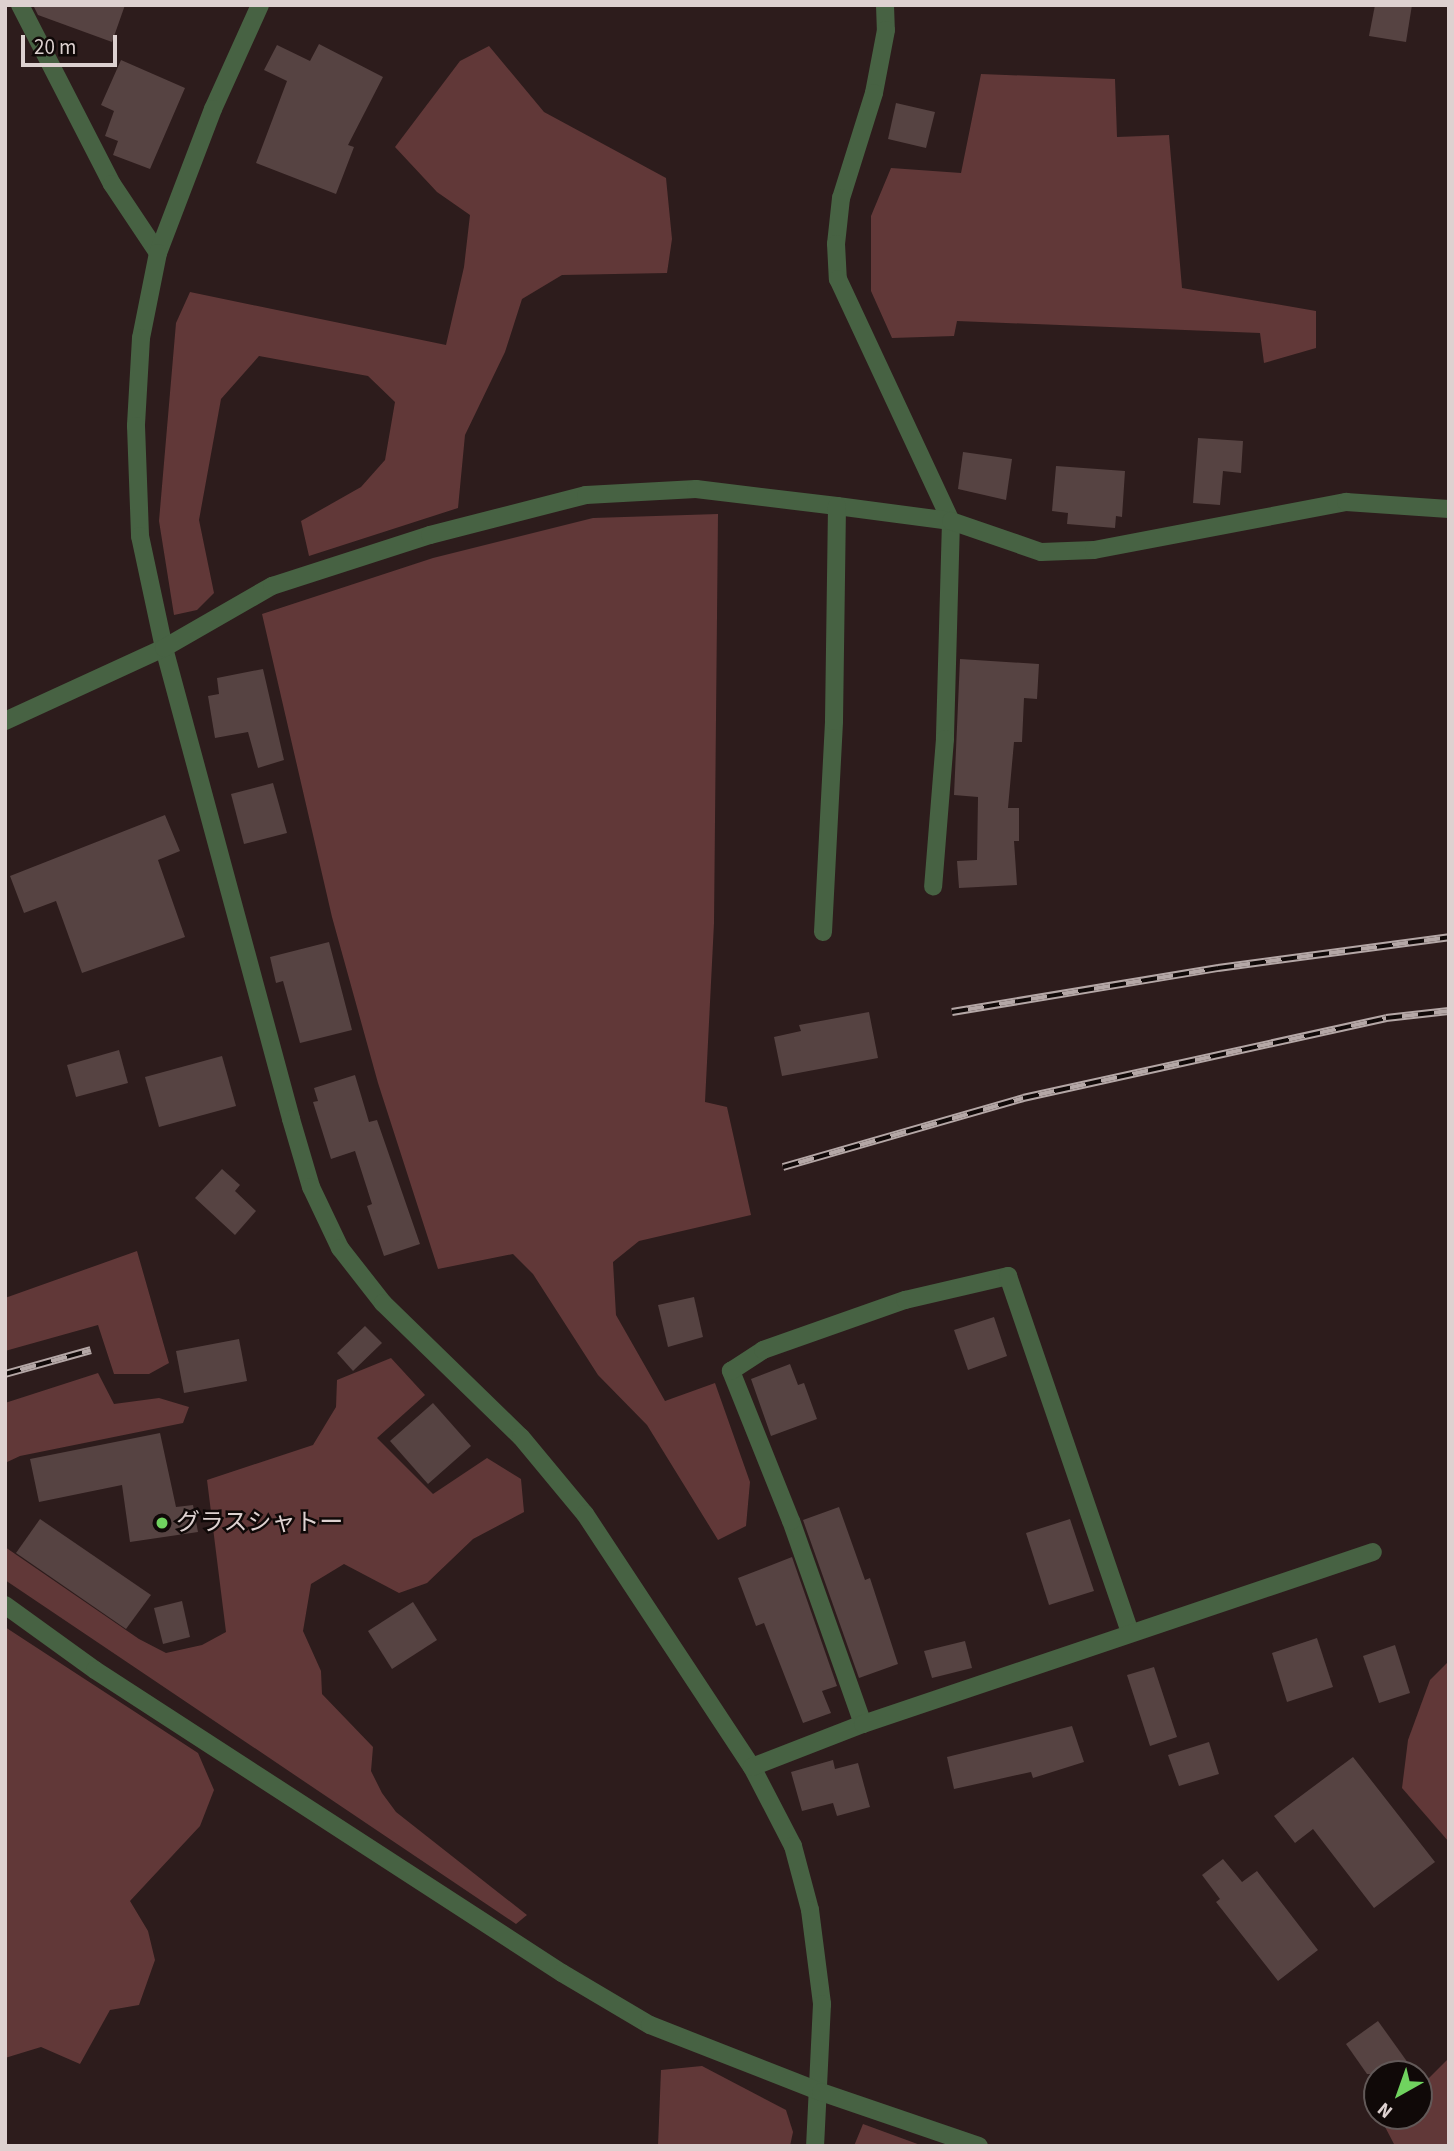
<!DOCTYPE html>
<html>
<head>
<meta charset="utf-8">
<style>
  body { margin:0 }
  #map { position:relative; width:1454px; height:2151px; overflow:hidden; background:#2d1c1c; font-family:"Source Sans 3","Noto Sans JP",sans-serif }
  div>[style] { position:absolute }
  .green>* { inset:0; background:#613838 }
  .building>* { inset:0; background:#564342 }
  .minor>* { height:18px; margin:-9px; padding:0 9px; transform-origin:9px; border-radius:9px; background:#476243 }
  .rail>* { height:8px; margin-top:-4px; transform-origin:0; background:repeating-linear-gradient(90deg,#100908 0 16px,#b4a7a6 0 32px); box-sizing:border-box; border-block:2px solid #b4a7a6 }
  .dots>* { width:19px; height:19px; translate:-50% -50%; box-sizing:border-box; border:4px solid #100908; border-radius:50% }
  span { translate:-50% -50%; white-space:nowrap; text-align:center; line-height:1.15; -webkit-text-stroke:5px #100908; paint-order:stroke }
  .poi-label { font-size:24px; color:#ddd1d0 }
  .left { translate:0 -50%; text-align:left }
  .frame { position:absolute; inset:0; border:7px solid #ddd1d0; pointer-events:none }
  .north { position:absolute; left:1363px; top:2060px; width:70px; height:70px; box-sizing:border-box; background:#100908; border:2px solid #625958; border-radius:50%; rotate:220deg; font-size:19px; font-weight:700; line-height:28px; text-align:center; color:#ddd1d0 }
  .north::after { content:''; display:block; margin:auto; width:24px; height:32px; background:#70d35f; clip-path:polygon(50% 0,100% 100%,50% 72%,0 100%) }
  .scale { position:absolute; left:21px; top:35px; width:96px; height:32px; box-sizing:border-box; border:4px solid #ddd1d0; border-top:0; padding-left:9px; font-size:21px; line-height:24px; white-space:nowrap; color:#ddd1d0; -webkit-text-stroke:5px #100908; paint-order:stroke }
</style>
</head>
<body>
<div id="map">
  <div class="green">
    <i style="clip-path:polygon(489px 46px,544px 112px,666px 178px,672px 239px,667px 273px,562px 275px,522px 299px,505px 352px,465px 435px,458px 508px,309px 556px,301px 521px,361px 487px,385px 460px,395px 402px,368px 376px,259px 356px,221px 399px,199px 520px,214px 593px,197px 610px,174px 615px,159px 521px,176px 323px,190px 292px,446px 345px,464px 267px,470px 215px,437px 192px,395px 147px,460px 61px)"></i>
    <i style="clip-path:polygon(981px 74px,1115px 79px,1117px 137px,1169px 135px,1182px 288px,1316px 311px,1316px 348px,1264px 363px,1260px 333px,957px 321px,954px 336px,892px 338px,871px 291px,871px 216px,891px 168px,961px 173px)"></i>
    <i style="clip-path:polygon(718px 514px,714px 923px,705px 1102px,727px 1107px,751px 1215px,639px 1241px,613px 1262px,616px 1315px,665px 1401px,715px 1383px,750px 1482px,746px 1526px,718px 1540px,647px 1425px,598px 1375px,533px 1274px,513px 1254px,438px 1269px,378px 1083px,332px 917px,262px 614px,433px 558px,593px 518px)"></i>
    <i style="clip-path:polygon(137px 1251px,169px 1363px,149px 1374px,114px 1374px,98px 1325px,5px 1351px,5px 1298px)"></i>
    <i style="clip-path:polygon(391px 1358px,425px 1395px,377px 1438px,433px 1494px,487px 1458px,521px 1479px,524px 1512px,473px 1539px,427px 1583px,399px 1593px,344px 1564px,311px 1584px,303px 1631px,321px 1671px,322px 1694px,373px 1747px,371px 1771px,382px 1793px,396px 1812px,527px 1915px,516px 1924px,5px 1580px,5px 1547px,139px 1639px,166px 1653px,202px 1645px,226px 1632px,207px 1480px,313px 1445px,336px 1407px,337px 1380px)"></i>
    <i style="clip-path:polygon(98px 1373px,114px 1404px,159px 1398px,189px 1407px,183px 1423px,20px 1456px,5px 1463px,5px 1403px)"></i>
    <i style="clip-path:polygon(5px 1627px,198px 1753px,214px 1790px,200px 1826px,130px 1901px,148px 1931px,155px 1960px,139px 2005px,110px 2010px,80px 2064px,41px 2047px,5px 2058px)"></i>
    <i style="clip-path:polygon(1449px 1661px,1449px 1842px,1402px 1788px,1408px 1740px,1430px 1680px)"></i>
    <i style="clip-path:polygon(1449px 2058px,1449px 2146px,1395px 2146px,1383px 2123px,1390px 2116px,1419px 2116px,1419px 2088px)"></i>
    <i style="clip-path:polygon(702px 2066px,786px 2110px,793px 2132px,790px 2146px,658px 2146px,661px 2070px)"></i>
    <i style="clip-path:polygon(863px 2124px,923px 2146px,854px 2146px)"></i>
  </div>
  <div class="building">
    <i style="clip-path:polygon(33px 5px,125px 5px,112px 42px,38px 15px)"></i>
    <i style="clip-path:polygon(1375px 5px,1412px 5px,1406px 42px,1369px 36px)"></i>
    <i style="clip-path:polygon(319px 44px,383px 77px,348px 145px,354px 147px,336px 194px,256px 163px,287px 81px,264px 70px,277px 45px,310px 61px)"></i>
    <i style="clip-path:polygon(121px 60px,185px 88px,150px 169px,113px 155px,118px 141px,105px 136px,114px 111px,101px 105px)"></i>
    <i style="clip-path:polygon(896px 103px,935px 112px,926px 148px,888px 139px)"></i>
    <i style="clip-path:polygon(1198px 438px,1243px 441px,1241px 473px,1223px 471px,1220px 505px,1193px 503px)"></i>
    <i style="clip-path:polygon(963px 452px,1012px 459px,1006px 500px,958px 489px)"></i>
    <i style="clip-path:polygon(1056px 466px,1125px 471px,1122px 517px,1116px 516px,1115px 528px,1067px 524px,1068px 513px,1052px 511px)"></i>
    <i style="clip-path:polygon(960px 659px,1039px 664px,1037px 699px,1024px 698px,1022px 742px,1014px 742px,1008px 808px,1019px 808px,1019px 841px,1014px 841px,1017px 885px,959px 888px,957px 861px,977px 860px,978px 797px,954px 795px)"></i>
    <i style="clip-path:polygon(263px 669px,284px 760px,258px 768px,248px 732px,215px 738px,208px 696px,219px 694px,217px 678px)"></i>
    <i style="clip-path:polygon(273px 783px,287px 833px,244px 844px,231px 794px)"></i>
    <i style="clip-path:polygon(165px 815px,180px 851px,158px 860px,185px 937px,82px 973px,56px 901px,24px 913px,10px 876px)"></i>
    <i style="clip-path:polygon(329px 942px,352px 1030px,300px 1043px,283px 981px,276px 983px,270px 957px)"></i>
    <i style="clip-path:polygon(869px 1012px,878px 1058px,782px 1076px,774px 1037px,801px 1031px,799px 1025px)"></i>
    <i style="clip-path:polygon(119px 1050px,128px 1083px,76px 1097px,67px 1065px)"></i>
    <i style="clip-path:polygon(222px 1056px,236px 1106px,159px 1127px,145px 1077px)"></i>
    <i style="clip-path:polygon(355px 1075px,369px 1122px,377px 1120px,420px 1244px,384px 1256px,367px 1206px,372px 1204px,355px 1151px,331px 1159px,313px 1102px,318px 1101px,314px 1088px)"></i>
    <i style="clip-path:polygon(222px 1169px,240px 1185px,235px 1191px,256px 1211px,235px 1235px,195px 1198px)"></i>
    <i style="clip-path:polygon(694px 1297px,703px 1337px,668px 1347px,658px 1305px)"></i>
    <i style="clip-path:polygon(994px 1317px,1007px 1356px,968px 1370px,954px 1330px)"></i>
    <i style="clip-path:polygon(365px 1326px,382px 1343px,353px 1371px,337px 1353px)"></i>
    <i style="clip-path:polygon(239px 1339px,247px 1381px,184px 1393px,176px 1351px)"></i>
    <i style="clip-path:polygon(790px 1364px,798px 1385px,804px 1383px,817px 1419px,771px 1436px,751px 1379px)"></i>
    <i style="clip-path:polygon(433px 1403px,471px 1446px,428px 1484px,390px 1441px)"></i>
    <i style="clip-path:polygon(160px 1433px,176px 1507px,193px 1505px,198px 1532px,130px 1542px,122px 1485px,39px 1502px,30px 1459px)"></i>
    <i style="clip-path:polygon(839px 1507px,865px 1580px,870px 1578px,898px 1664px,859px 1678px,803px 1520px)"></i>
    <i style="clip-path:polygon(40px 1519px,151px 1595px,126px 1629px,16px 1553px)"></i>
    <i style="clip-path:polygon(1070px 1519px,1094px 1591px,1049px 1605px,1026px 1533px)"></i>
    <i style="clip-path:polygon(792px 1557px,837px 1686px,822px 1691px,831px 1713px,803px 1723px,764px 1623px,756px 1626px,738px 1578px)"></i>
    <i style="clip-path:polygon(182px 1601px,190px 1637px,163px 1644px,154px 1608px)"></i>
    <i style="clip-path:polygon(413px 1602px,437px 1640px,392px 1669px,368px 1631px)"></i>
    <i style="clip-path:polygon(1317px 1638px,1333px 1687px,1287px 1702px,1272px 1653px)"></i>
    <i style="clip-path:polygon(965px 1641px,972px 1668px,932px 1678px,924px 1651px)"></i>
    <i style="clip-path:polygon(1395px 1645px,1410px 1693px,1379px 1703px,1363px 1656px)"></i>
    <i style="clip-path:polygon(1154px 1667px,1177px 1737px,1150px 1746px,1127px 1675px)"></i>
    <i style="clip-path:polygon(1072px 1726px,1084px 1762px,1033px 1778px,1031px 1772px,954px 1789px,947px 1757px)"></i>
    <i style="clip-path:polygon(1209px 1742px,1219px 1774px,1179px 1786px,1168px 1755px)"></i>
    <i style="clip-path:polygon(1353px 1757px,1435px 1862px,1374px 1908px,1313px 1829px,1295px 1843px,1274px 1816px)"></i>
    <i style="clip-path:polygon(833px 1760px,835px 1769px,858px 1763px,870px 1807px,837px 1816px,833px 1803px,802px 1811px,791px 1772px)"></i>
    <i style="clip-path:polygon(1223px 1859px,1242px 1882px,1257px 1871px,1318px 1950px,1278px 1981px,1216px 1902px,1220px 1899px,1202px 1875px)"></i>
    <i style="clip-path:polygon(1378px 2021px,1416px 2074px,1367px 2074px,1346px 2044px)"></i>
  </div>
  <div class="minor">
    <i style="left:20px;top:5px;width:201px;rotate:62.8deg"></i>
    <i style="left:112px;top:184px;width:83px;rotate:56.3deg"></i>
    <i style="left:260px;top:5px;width:114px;rotate:114.3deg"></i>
    <i style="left:213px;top:109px;width:154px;rotate:110.9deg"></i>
    <i style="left:158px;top:253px;width:87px;rotate:101.3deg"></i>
    <i style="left:141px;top:338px;width:88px;rotate:93.3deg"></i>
    <i style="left:136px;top:426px;width:110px;rotate:87.9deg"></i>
    <i style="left:140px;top:536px;width:115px;rotate:77.9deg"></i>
    <i style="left:164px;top:648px;width:488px;rotate:74.9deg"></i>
    <i style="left:291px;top:1119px;width:71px;rotate:73.6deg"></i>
    <i style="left:311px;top:1187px;width:68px;rotate:64.6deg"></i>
    <i style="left:340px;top:1248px;width:70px;rotate:52deg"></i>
    <i style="left:383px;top:1303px;width:192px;rotate:44.2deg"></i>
    <i style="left:521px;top:1437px;width:100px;rotate:50.3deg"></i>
    <i style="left:585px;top:1514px;width:303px;rotate:56.6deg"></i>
    <i style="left:752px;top:1767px;width:89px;rotate:62.6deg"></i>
    <i style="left:793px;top:1846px;width:66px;rotate:75.1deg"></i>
    <i style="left:810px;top:1910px;width:95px;rotate:82.7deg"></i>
    <i style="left:822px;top:2004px;width:142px;rotate:92.8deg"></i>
    <i style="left:885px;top:5px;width:25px;rotate:88deg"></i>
    <i style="left:886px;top:30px;width:64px;rotate:100.8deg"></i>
    <i style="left:874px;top:93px;width:110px;rotate:107.4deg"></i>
    <i style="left:841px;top:198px;width:46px;rotate:96.2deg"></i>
    <i style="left:836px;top:244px;width:35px;rotate:87deg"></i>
    <i style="left:838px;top:279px;width:267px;rotate:65deg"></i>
    <i style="left:951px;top:521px;width:218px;rotate:91.6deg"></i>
    <i style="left:945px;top:739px;width:148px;rotate:94.6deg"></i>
    <i style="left:5px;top:721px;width:175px;rotate:-24.7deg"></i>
    <i style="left:164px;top:648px;width:125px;rotate:-29.9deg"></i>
    <i style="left:272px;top:586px;width:166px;rotate:-17.9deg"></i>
    <i style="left:430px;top:535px;width:161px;rotate:-14.4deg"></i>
    <i style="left:586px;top:495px;width:110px;rotate:-3.1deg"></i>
    <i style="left:696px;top:489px;width:142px;rotate:6.9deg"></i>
    <i style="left:837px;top:506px;width:115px;rotate:7.5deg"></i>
    <i style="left:951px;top:521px;width:95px;rotate:19deg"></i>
    <i style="left:1041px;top:552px;width:53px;rotate:-2.2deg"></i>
    <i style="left:1094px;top:550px;width:257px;rotate:-10.8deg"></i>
    <i style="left:1346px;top:502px;width:103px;rotate:3.9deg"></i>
    <i style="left:823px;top:932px;width:211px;rotate:-87deg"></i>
    <i style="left:834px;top:721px;width:215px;rotate:-89.2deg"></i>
    <i style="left:5px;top:1605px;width:111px;rotate:35.8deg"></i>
    <i style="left:95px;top:1670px;width:557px;rotate:32.98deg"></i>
    <i style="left:562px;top:1973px;width:102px;rotate:30.6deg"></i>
    <i style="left:650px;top:2025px;width:184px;rotate:21.4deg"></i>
    <i style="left:821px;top:2092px;width:167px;rotate:18.9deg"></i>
    <i style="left:863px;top:1724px;width:215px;rotate:-109.5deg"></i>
    <i style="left:791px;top:1521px;width:162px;rotate:-111.8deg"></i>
    <i style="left:731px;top:1371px;width:38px;rotate:-33deg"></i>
    <i style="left:763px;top:1350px;width:151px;rotate:-19.4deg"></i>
    <i style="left:905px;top:1300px;width:106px;rotate:-13.1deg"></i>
    <i style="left:1008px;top:1276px;width:377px;rotate:71.1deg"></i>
    <i style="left:752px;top:1767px;width:119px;rotate:-21.2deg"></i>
    <i style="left:863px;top:1724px;width:538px;rotate:-18.64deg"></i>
  </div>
  <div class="rail">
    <i style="left:952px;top:1012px;width:270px;rotate:-9.4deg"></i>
    <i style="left:1218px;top:968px;width:233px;rotate:-7.6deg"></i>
    <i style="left:783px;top:1167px;width:250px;rotate:-16deg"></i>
    <i style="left:1023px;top:1098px;width:372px;rotate:-12.4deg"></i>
    <i style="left:1386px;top:1018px;width:63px;rotate:-6.3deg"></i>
    <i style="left:5px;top:1374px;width:89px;rotate:-15.6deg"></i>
  </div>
  <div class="dots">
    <i style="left:162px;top:1523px;background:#70d35f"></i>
  </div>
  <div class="poi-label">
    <span class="left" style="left:176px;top:1523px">グラスシャトー</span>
  </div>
  <div class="frame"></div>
  <div class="north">N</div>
  <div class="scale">20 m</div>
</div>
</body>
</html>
